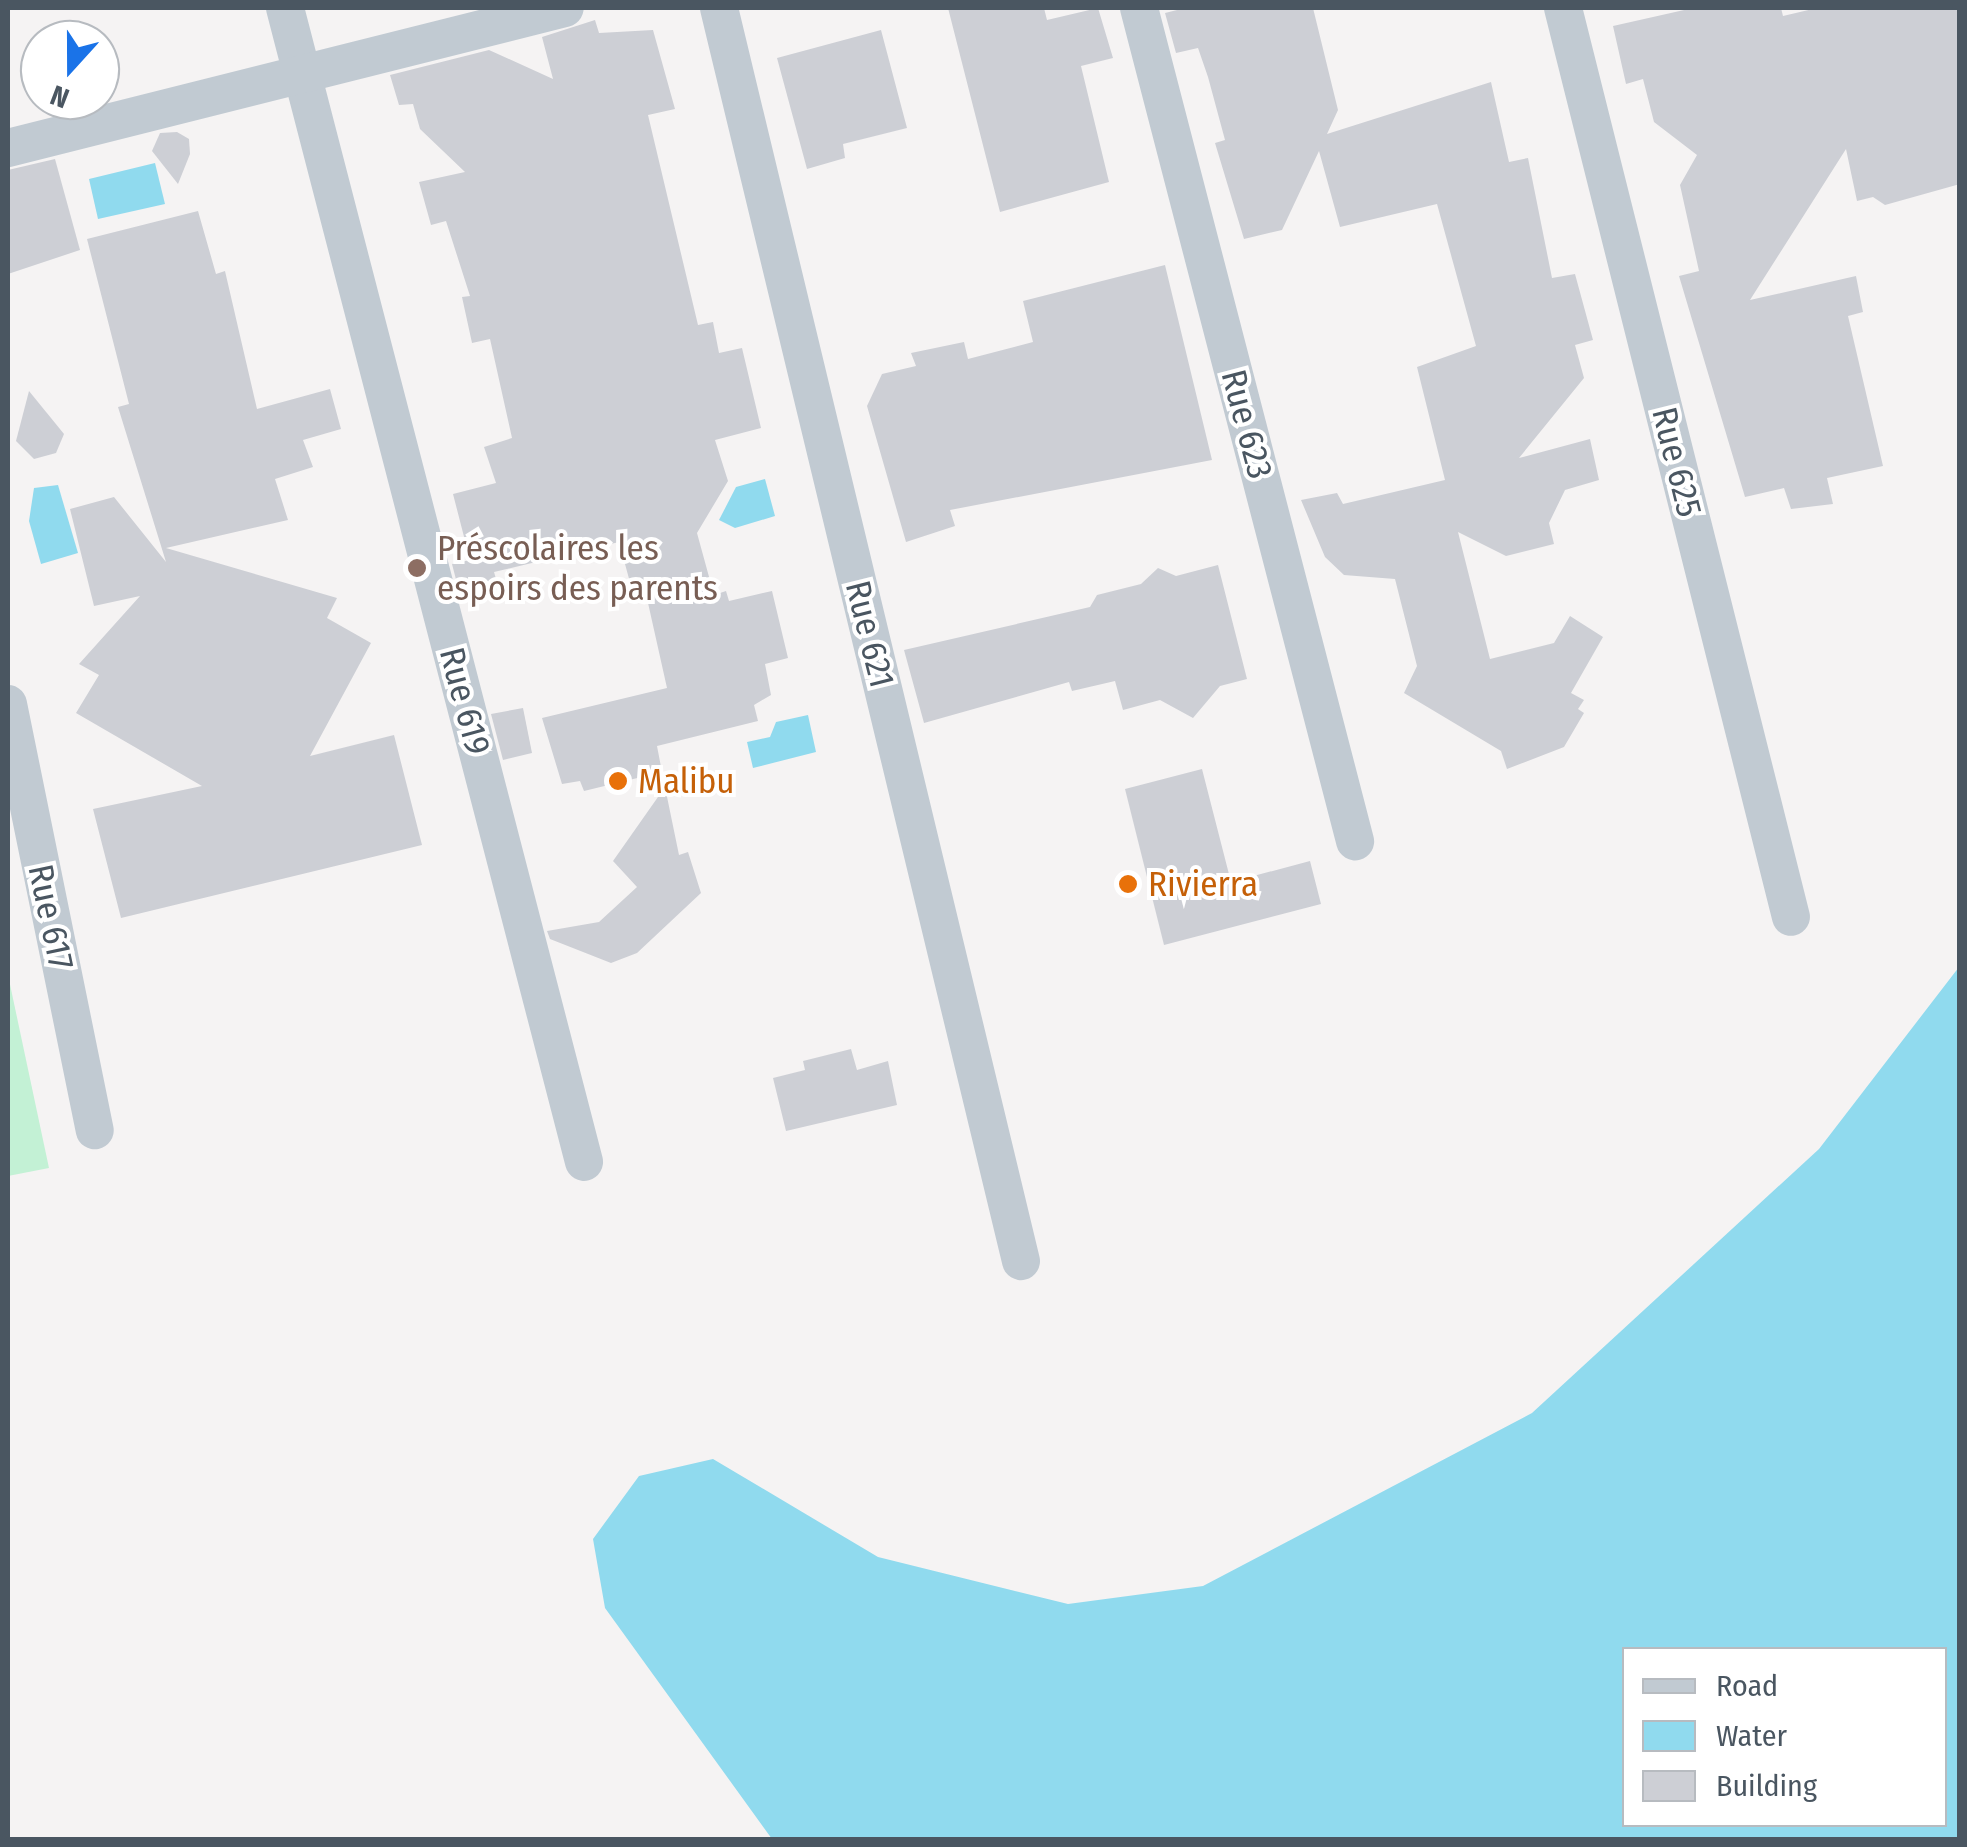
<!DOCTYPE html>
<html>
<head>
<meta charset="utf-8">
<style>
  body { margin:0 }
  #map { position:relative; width:1967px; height:1847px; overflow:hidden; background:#f5f3f3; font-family:"Fira Sans Condensed",sans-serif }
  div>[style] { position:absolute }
  .green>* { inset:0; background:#c3f1d5 }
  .water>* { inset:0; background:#90daee }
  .building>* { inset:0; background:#cdcfd5 }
  .minor>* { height:38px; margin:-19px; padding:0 19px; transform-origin:19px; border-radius:19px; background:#c1cad2 }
  .dots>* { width:28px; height:28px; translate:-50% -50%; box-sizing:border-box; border:5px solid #fff; border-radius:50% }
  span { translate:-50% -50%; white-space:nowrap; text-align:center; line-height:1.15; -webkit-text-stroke:8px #fff; paint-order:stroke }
  .street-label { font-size:35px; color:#4a5661 }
  .education-label { font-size:35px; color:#785e54 }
  .left { translate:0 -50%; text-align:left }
  .food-label { font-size:35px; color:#c56008 }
  .frame { position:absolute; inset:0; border:10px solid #4a5661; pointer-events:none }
  .legend { position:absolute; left:1622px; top:1647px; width:325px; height:180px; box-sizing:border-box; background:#fff; border:2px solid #b7bbc0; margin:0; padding:12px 18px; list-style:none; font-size:30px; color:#4a5661 }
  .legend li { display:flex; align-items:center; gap:20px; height:50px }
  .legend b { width:50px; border:2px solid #b7bbc0 }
  .north { position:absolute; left:20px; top:20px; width:100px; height:100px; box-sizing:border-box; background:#fff; border:2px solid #b7bbc0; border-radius:50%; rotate:201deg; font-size:28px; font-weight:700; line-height:40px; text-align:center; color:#4a5661 }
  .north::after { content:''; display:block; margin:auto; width:35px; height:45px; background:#1a73e8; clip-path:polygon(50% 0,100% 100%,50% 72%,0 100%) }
</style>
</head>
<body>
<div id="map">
  <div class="green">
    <i style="clip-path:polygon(8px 975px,49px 1168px,8px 1176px)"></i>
  </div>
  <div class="water">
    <i style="clip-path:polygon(155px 163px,165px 204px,98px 219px,89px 179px)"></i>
    <i style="clip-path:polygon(765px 479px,775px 516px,735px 528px,719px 520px,736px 487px)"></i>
    <i style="clip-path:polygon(58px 485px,78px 553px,41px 564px,29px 521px,34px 488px)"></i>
    <i style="clip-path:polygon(808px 715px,816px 752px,753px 768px,747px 742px,770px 737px,776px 722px)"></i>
    <i style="clip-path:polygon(evenodd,1959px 967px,1959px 1839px,772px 1839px,605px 1608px,593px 1539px,639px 1476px,713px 1459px,878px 1557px,1068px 1604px,1203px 1586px,1532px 1413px,1819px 1149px,1959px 967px,1624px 1650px,1944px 1650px,1944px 1824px,1624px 1824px,1624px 1650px)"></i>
  </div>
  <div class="building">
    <i style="clip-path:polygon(948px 8px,1044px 8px,1047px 20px,1098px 8px,1113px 58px,1081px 66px,1109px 182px,1000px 212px)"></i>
    <i style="clip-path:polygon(1185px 8px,1313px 8px,1338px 110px,1327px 134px,1491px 82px,1509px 162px,1528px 158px,1552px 278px,1575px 274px,1593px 340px,1575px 345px,1584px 378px,1519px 458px,1590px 439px,1599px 480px,1565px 490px,1549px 523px,1554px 544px,1506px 556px,1458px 532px,1490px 659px,1554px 643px,1570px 616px,1603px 637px,1571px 693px,1584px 700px,1578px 709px,1584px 713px,1564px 747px,1507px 769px,1501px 751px,1404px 693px,1417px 666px,1395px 579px,1344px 575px,1325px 557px,1301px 500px,1337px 493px,1343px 504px,1445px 480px,1417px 367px,1476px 346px,1437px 204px,1340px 227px,1319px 151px,1282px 230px,1244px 239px,1215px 143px,1225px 140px,1208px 77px,1198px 48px,1176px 53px,1165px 13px)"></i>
    <i style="clip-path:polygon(1693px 8px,1781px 8px,1783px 16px,1817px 8px,1960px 8px,1960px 184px,1885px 205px,1873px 197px,1857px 201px,1846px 149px,1750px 300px,1856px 276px,1863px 312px,1848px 316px,1883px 466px,1827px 478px,1833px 504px,1791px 509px,1784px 488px,1745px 497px,1679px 276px,1699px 271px,1680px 185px,1697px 155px,1654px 122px,1643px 79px,1626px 84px,1613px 26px)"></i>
    <i style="clip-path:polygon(595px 20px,599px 33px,653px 30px,675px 109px,648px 115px,698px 325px,713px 322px,719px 353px,742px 348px,761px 428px,715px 440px,728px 481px,697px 533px,714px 595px,726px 591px,729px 601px,772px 591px,788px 658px,765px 664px,771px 695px,754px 705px,758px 721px,657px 746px,662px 772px,584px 791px,580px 781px,562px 784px,542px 718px,667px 688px,646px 594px,634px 597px,619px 542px,494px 572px,499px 589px,461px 599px,452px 564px,470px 560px,453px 494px,496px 483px,484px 447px,512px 438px,490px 339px,472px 343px,462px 297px,470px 296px,446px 221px,431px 225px,419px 182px,465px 172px,420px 129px,413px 104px,399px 105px,390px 75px,489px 50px,553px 79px,542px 37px)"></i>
    <i style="clip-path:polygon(881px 30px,907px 128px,843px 144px,845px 158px,807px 169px,777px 58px)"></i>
    <i style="clip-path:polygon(177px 132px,189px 139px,190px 154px,178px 184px,152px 151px,160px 133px)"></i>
    <i style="clip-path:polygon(55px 159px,80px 250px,8px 274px,8px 170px)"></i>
    <i style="clip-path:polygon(198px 211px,216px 274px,225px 271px,257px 409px,330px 389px,341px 429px,303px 440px,313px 467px,275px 479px,288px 520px,166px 548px,337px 598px,327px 618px,371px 643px,310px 756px,394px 735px,422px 845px,121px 918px,93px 809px,202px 786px,76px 713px,99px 675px,79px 664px,140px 596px,94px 606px,70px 509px,114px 497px,166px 562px,118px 407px,129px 404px,87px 239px)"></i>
    <i style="clip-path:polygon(1165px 265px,1212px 460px,950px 510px,955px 526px,906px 542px,867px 406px,882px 374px,916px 366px,911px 353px,964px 342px,968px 359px,1033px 342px,1023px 301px)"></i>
    <i style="clip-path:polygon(29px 391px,64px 434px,56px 453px,34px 459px,16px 441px)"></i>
    <i style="clip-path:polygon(1218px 565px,1247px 679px,1220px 686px,1193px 718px,1160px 700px,1123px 710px,1115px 681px,1072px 691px,1069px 682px,924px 723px,904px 650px,1090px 607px,1097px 595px,1141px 584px,1158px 568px,1176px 576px)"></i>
    <i style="clip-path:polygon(523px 708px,532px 753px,503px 760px,491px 714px)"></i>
    <i style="clip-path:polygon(1202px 769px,1231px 882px,1310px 861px,1321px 904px,1164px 945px,1125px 789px)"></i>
    <i style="clip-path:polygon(665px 787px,679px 855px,688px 852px,701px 893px,637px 953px,611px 963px,550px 939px,547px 931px,599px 922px,637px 887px,613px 861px)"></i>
    <i style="clip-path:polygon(851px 1049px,857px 1070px,888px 1061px,897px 1105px,786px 1131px,773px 1078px,805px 1070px,803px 1061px)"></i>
  </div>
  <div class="minor">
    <i style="left:285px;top:8px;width:1192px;rotate:75.47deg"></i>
    <i style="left:719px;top:8px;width:1289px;rotate:76.45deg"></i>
    <i style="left:1139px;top:8px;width:861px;rotate:75.46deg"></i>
    <i style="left:1563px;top:8px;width:937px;rotate:75.92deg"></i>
    <i style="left:8px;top:148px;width:574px;rotate:-14.11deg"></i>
    <i style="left:8px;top:704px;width:435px;rotate:78.5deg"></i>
  </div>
  <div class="dots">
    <i style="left:417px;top:568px;background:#8d6e63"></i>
    <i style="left:618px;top:781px;background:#e8710a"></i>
    <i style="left:1128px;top:884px;background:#e8710a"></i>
  </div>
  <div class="street-label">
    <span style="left:1247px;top:424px;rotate:75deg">Rue 623</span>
    <span style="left:1677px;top:462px;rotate:76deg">Rue 625</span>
    <span style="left:870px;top:634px;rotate:76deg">Rue 621</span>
    <span style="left:465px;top:701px;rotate:75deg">Rue 619</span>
    <span style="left:51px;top:917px;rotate:78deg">Rue 617</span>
  </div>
  <div class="education-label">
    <span class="left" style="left:437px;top:568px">Préscolaires les<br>espoirs des parents</span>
  </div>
  <div class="food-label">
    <span class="left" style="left:638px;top:781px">Malibu</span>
    <span class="left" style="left:1148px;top:884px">Rivierra</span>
  </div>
  <div class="frame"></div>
  <ul class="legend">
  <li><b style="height:12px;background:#c1cad2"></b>Road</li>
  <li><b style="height:28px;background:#90daee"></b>Water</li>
  <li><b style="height:28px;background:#cdcfd5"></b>Building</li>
  </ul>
  <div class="north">N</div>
</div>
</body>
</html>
